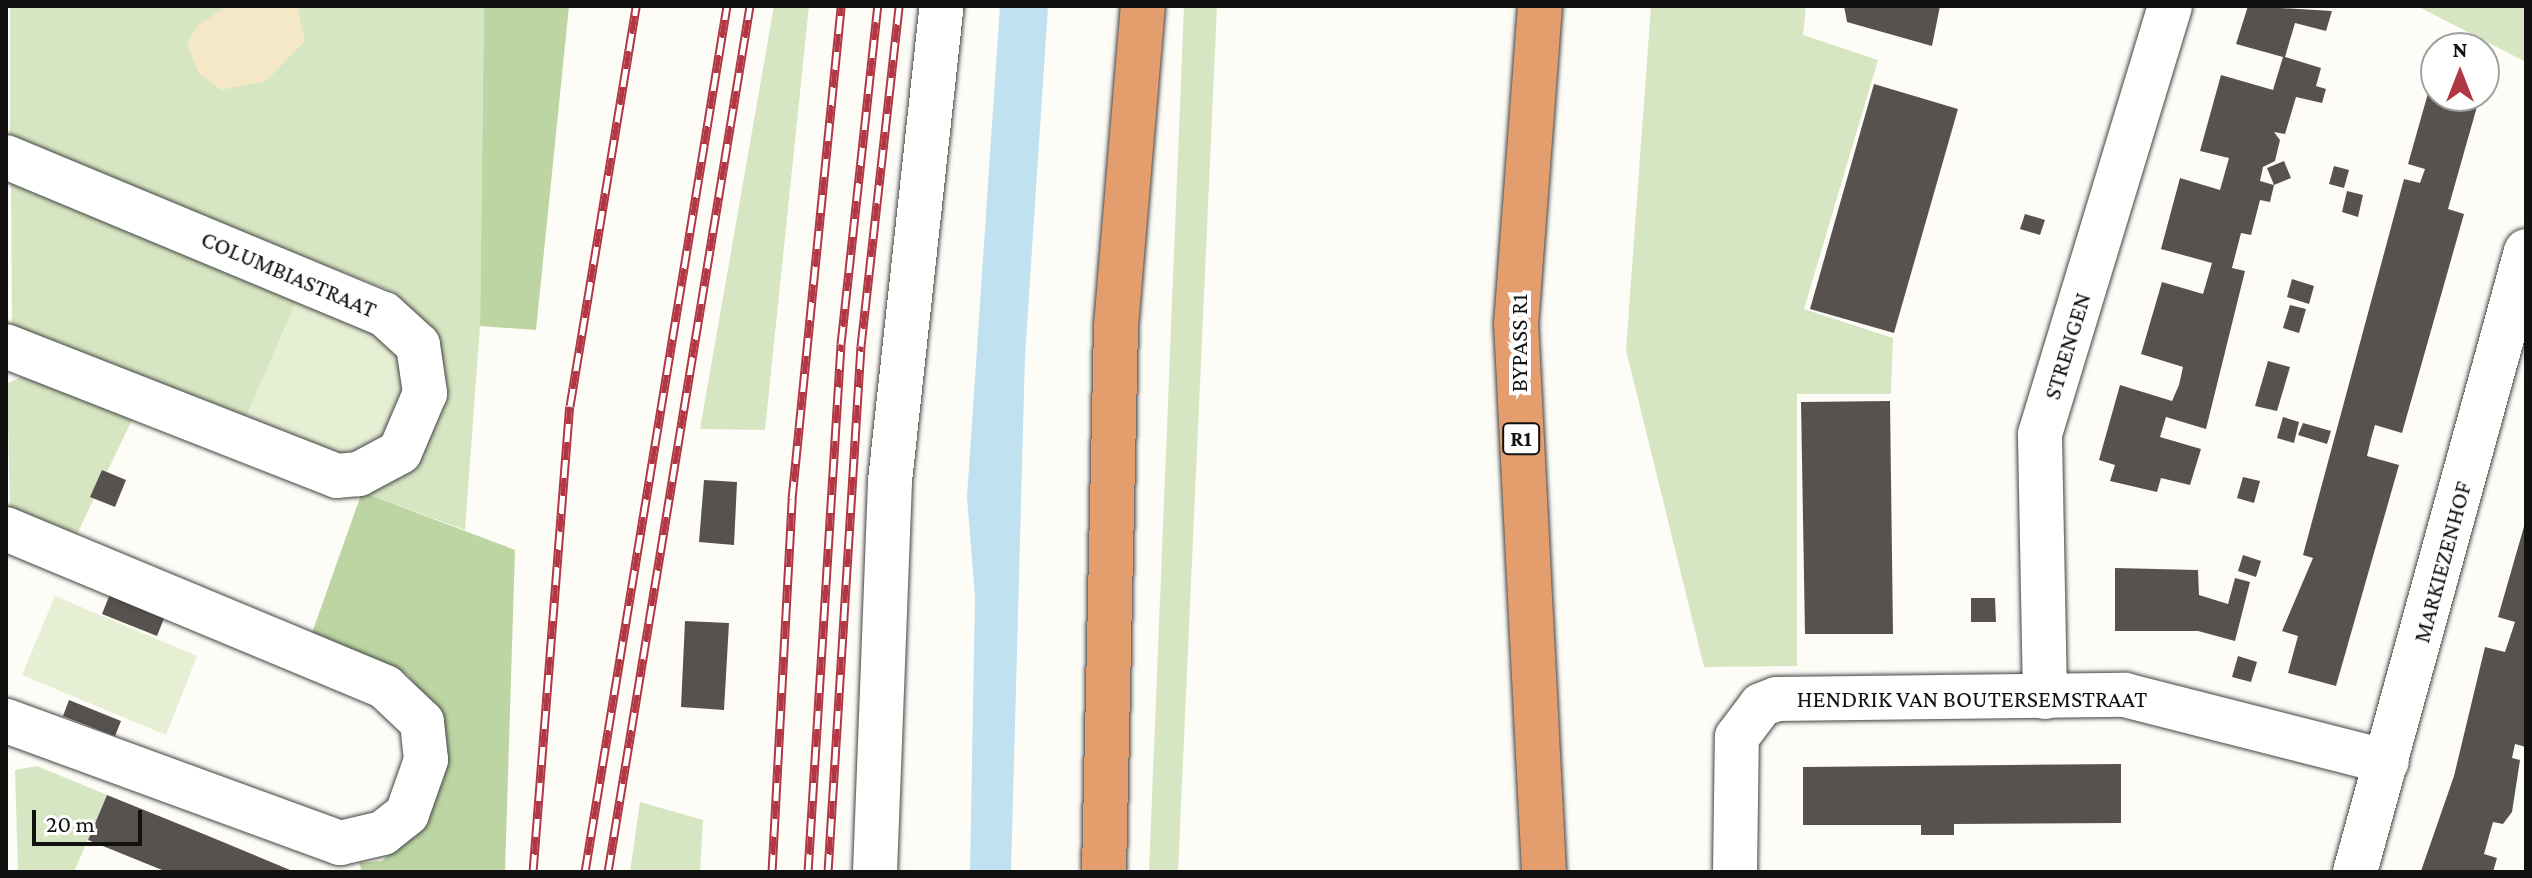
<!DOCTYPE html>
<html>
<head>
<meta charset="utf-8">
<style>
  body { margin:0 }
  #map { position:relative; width:2532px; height:878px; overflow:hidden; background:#fefcf6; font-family:"Crimson Pro",serif }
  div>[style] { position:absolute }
  .green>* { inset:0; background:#d7e6c2 }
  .forest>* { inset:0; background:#bcd5a3 }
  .sand>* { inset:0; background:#f5e8c7 }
  .pitch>* { inset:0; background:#e6eed3 }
  .water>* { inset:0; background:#bfe1f0 }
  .building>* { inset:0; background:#58524e }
  .roads { filter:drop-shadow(0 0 2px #444) drop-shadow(0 0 2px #444) }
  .minor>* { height:44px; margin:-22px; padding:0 22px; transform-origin:22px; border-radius:22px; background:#fff }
  .highway>* { height:44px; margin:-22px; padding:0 22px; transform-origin:22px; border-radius:22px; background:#e49d6d }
  .rail>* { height:9px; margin-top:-4.5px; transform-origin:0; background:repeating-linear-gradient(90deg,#fff 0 18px,#b23744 0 36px); box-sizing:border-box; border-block:2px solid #b23744 }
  span { translate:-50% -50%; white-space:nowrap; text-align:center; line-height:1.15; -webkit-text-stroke:8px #fff; paint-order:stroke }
  .shield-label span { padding:2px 6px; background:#fff; border:2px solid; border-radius:6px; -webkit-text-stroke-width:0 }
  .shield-label { font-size:22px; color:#111; font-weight:700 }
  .street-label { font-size:24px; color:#111 }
  .frame { position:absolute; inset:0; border:8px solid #111; pointer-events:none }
  .north { position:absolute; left:2420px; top:32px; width:80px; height:80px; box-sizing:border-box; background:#fff; border:2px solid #a0a0a0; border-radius:50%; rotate:0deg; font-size:22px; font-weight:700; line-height:32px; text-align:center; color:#111 }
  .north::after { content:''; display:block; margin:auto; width:28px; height:36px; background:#b23744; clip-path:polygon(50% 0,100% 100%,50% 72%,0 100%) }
  .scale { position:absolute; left:32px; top:810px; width:110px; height:36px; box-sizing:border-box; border:4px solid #111; border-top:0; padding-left:10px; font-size:24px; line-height:28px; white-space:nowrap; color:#111; -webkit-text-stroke:6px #fff; paint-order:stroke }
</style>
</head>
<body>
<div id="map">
  <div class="green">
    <i style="clip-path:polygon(10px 6px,484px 6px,480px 326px,465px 530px,362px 492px,389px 484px,424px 447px,439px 404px,425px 332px,394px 292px,10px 141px)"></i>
    <i style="clip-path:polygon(774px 6px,809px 6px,765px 430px,700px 429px)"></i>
    <i style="clip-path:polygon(1184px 6px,1217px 6px,1178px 872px,1149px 872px)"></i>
    <i style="clip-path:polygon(1651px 6px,1806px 6px,1803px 35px,1878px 60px,1804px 309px,1893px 338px,1891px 394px,1797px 394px,1797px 666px,1704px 667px,1626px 350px)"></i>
    <i style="clip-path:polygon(2417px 6px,2526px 6px,2526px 62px,2491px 44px)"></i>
    <i style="clip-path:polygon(11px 174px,299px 295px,244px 422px,12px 328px)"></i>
    <i style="clip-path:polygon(30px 374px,135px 414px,75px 538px,10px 508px,7px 383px)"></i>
    <i style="clip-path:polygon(37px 766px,107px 795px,74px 872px,18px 872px,15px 770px)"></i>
    <i style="clip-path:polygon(640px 802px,703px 820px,700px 872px,630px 872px)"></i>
  </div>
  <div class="forest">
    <i style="clip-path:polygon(484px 6px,569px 6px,536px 330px,480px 326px)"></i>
    <i style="clip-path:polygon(362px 492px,515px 550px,505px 872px,362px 872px,359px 863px,382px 861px,422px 822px,422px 694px,407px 674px,312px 633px)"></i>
  </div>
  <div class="sand">
    <i style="clip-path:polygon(227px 6px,297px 6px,305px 41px,266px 81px,221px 90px,199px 73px,187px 45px,197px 26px)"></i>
  </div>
  <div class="pitch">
    <i style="clip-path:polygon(299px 295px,390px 339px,409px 383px,394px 430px,347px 460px,244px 422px)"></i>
    <i style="clip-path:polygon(55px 596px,197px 656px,166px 735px,22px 675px)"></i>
  </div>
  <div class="water">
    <i style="clip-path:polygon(1000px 6px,1048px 6px,1025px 356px,1011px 872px,970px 872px,975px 597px,967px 497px)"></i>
  </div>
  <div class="building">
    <i style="clip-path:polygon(1844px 6px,1940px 6px,1932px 46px,1847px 22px)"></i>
    <i style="clip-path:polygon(2248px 6px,2332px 11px,2326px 31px,2295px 23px,2285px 57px,2321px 68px,2316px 86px,2326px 89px,2322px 103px,2296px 97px,2285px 134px,2274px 132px,2280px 140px,2275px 161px,2263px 167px,2260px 181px,2274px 185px,2270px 202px,2260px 200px,2251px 235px,2241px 233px,2232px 268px,2245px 271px,2206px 429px,2166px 417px,2160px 437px,2201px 449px,2190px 485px,2161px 478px,2157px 492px,2110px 481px,2115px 465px,2099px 460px,2120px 385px,2172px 401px,2179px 385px,2183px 367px,2141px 354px,2162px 282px,2203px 294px,2212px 263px,2161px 249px,2180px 178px,2220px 190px,2229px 158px,2200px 151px,2221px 75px,2273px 90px,2283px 57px,2236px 44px)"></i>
    <i style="clip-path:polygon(2459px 38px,2490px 49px,2485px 67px,2484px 48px,2456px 48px)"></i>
    <i style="clip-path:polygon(2436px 65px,2436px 96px,2480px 96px,2448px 209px,2464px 214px,2402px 433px,2375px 425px,2371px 439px,2367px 456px,2399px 465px,2336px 686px,2288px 673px,2298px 636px,2282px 631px,2313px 558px,2303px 555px,2404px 179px,2420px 183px,2425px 169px,2408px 164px)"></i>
    <i style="clip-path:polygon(1874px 84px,1958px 109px,1894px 333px,1810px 309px)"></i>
    <i style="clip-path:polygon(2284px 161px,2291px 178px,2274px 185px,2267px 168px)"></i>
    <i style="clip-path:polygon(2334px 166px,2349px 170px,2344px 188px,2329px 184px)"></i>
    <i style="clip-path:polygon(2347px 191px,2363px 195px,2358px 217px,2342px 212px)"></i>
    <i style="clip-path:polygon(2025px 214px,2045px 220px,2040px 235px,2020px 229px)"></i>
    <i style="clip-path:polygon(2292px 279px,2314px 286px,2309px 304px,2287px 297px)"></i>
    <i style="clip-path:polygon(2290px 305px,2306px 309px,2299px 333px,2283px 328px)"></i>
    <i style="clip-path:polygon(2268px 361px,2290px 367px,2277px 411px,2255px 406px)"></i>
    <i style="clip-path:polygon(1890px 401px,1893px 634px,1805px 634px,1801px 402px)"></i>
    <i style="clip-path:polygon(2283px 417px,2299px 422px,2294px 443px,2277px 438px)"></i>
    <i style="clip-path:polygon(2303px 423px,2331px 431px,2327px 444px,2298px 435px)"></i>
    <i style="clip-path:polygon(102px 470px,126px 480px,115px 507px,90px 497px)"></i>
    <i style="clip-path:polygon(2243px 477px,2260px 481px,2254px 503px,2237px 498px)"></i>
    <i style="clip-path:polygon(704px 480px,737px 482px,734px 545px,699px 542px)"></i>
    <i style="clip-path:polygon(2525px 523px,2526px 747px,2515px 744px,2512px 758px,2520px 760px,2512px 812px,2503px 824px,2493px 822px,2484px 854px,2497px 858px,2493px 872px,2421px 871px,2454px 776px,2485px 647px,2505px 652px,2515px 622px,2498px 617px)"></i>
    <i style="clip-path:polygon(2243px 555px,2261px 561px,2256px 577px,2238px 571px)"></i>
    <i style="clip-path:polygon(2115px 568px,2198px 570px,2199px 595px,2228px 604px,2235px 578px,2250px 582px,2235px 641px,2198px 631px,2115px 631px)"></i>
    <i style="clip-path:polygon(110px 594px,165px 616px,157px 636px,102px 614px)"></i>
    <i style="clip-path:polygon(1971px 598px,1995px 598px,1996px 622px,1971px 622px)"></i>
    <i style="clip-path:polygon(685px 621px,729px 623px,724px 710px,681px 707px)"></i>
    <i style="clip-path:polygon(2238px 656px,2257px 662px,2251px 682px,2232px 677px)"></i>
    <i style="clip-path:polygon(69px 700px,121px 721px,115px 736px,63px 716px)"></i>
    <i style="clip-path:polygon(2121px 764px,2121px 823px,1954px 824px,1954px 835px,1921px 835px,1921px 825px,1803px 825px,1803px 767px)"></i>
    <i style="clip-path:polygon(107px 795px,206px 835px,295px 872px,167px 872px,88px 840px)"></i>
  </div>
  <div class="roads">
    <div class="minor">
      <i style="left:6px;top:157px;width:409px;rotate:22.6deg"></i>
      <i style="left:384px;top:314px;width:46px;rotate:42.4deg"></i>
      <i style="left:418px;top:345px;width:49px;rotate:81.7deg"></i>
      <i style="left:425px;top:393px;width:64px;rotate:113deg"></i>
      <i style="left:400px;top:452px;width:47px;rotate:151.8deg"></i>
      <i style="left:359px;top:474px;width:22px;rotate:175deg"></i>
      <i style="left:337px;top:476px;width:356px;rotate:-158.6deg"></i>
      <i style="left:6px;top:529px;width:411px;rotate:22.6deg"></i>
      <i style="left:385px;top:687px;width:51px;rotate:43.4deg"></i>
      <i style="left:422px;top:722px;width:38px;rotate:84deg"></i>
      <i style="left:426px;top:760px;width:57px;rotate:109.4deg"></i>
      <i style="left:407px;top:814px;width:31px;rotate:142deg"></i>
      <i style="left:383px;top:833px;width:44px;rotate:166.9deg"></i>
      <i style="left:340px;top:843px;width:356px;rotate:-159.9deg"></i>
      <i style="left:2045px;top:697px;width:263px;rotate:-91.1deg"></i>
      <i style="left:2040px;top:434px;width:447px;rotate:-73.1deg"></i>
      <i style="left:875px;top:872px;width:391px;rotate:-87.8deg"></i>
      <i style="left:890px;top:481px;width:478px;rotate:-83.8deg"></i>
      <i style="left:1735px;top:872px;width:135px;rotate:-89.2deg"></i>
      <i style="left:1737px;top:737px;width:40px;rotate:-53deg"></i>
      <i style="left:1761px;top:705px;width:17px;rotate:-21deg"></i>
      <i style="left:1777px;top:699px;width:348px;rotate:-0.7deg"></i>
      <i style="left:2125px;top:695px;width:270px;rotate:14.3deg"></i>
      <i style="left:2355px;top:872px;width:644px;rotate:-74.6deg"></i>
    </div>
    <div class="highway">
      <i style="left:1540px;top:6px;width:318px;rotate:94.3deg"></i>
      <i style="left:1516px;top:323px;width:550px;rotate:87.08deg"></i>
      <i style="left:1104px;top:872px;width:546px;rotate:-88.74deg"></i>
      <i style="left:1116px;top:326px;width:321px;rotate:-85.2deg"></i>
    </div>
  </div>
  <div class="rail">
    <i style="left:533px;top:872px;width:467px;rotate:-85.5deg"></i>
    <i style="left:570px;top:406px;width:405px;rotate:-80.6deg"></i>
    <i style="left:585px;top:872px;width:878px;rotate:-80.69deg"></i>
    <i style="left:608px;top:872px;width:878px;rotate:-80.69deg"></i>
    <i style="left:772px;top:872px;width:374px;rotate:-86.9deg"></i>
    <i style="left:792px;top:499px;width:495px;rotate:-84.3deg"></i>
    <i style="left:808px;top:872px;width:529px;rotate:-86.42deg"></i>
    <i style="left:841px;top:344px;width:340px;rotate:-83.8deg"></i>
    <i style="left:828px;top:872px;width:527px;rotate:-86.41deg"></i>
    <i style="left:861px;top:346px;width:342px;rotate:-83.6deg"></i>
  </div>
  <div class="shield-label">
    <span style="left:1521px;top:439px">R1</span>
  </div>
  <div class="street-label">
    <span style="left:289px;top:274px;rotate:23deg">COLUMBIASTRAAT</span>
    <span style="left:1519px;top:343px;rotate:-90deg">BYPASS R1</span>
    <span style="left:2067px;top:346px;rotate:-73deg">STRENGEN</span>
    <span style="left:2442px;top:562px;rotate:-75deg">MARKIEZENHOF</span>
    <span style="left:1972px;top:699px">HENDRIK VAN BOUTERSEMSTRAAT</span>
  </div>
  <div class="frame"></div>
  <div class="north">N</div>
  <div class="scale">20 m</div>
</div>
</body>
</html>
